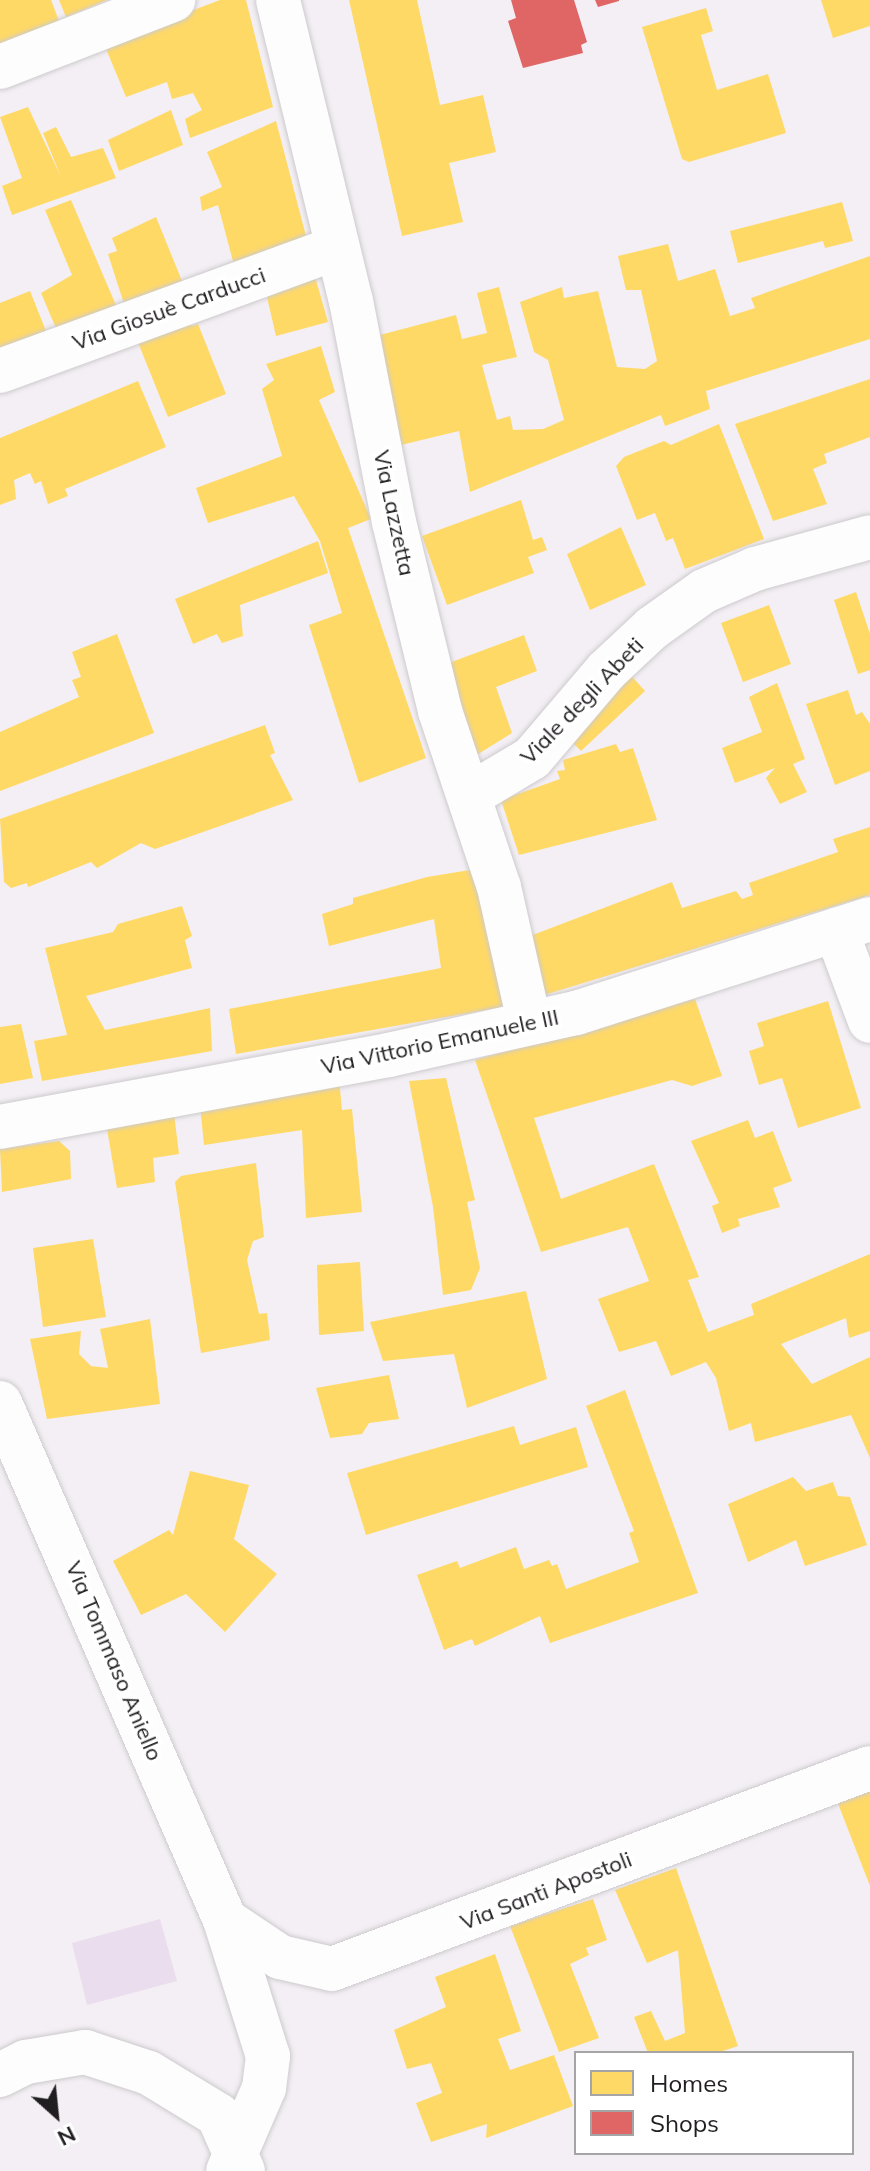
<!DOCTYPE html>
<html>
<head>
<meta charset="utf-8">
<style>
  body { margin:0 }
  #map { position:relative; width:870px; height:2171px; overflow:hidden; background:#f3eff4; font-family:Mulish,sans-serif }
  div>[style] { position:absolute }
  .homes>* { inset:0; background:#ffd966 }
  .shops>* { inset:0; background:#e06666 }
  .building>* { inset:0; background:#eadded }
  .roads { filter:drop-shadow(0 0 2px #cdcacd) drop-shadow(0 0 2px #cdcacd) }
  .minor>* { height:44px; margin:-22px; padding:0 22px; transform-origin:22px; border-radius:22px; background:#fdfdfd }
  span { translate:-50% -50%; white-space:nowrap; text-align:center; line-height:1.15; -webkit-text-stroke:8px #fff; paint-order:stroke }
  .street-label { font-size:22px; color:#211e21 }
  .legend { position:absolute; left:574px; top:2051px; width:280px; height:104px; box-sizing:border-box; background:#fff; border:2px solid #a6a5a6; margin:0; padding:10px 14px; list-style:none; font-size:24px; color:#211e21 }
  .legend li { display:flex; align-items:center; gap:16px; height:40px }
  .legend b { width:40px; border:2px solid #a6a5a6 }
  .north { position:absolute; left:16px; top:2075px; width:80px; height:80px; -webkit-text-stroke:6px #fff; paint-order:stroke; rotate:153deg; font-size:22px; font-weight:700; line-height:32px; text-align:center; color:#211e21 }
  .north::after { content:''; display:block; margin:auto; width:28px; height:36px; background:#211e21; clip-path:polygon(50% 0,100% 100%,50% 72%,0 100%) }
</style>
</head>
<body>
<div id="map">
  <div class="homes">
    <i style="clip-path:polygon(0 0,51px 0,61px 26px,0 50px)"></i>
    <i style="clip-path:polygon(59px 0,107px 0,66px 17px)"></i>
    <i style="clip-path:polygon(220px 0,246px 0,273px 107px,190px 138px,185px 119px,202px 110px,193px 93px,172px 99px,167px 82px,126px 97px,104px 44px)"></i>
    <i style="clip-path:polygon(349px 0,417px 0,440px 105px,483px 95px,496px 152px,449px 163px,463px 222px,402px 236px)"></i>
    <i style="clip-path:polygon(821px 0,870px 0,870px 26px,833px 38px)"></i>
    <i style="clip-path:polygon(706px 8px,713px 31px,701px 35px,717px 90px,768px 74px,786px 133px,689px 162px,682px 159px,642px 27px)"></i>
    <i style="clip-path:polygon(28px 107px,61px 177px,43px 133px,56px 127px,71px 157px,103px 148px,116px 178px,12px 215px,2px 186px,22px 178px,0 117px)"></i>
    <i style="clip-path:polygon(171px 110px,183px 145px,119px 171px,108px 140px)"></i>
    <i style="clip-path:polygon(276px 121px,306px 236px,234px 265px,218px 205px,202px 211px,200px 197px,222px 187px,207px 152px)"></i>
    <i style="clip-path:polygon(71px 200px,118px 310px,58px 333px,41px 293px,72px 275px,45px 210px)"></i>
    <i style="clip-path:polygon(842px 202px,853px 241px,825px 248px,823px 241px,738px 263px,730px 231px)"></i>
    <i style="clip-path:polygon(156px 217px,182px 281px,125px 307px,108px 254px,117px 251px,112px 238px)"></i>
    <i style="clip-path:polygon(668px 244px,678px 281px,715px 269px,730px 316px,755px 308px,751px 298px,870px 256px,870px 339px,706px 391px,710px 409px,665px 426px,661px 415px,470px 492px,459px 431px,401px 445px,376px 336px,456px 315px,462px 339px,487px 333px,477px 293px,499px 287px,517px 357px,482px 365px,497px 420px,510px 416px,513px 430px,543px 429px,564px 420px,548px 360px,534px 352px,520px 302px,562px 287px,564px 298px,598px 291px,617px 367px,645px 369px,657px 361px,641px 290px,626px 290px,618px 256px)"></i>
    <i style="clip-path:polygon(312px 266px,328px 322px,276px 336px,263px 280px)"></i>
    <i style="clip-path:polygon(30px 291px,48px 336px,0 355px,0 303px)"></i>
    <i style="clip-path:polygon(189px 320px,192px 326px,198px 324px,226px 394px,168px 417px,137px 340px)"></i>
    <i style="clip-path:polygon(321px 346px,335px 392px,319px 400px,371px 519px,348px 528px,426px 758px,359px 783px,309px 625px,342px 613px,320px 541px,294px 496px,208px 523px,196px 488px,282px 456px,262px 389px,274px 380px,266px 364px)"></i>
    <i style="clip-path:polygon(870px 379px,870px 437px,824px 454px,827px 463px,813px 469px,827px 504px,773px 521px,735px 424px)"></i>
    <i style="clip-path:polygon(138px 381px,166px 447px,65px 489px,68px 496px,48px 504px,41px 481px,35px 484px,30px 473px,14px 480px,16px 499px,0 505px,0 438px)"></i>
    <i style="clip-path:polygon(719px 424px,764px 539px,685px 569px,673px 538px,666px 541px,655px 513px,637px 520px,616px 466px,624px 457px,664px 441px,671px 445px)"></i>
    <i style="clip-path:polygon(521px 500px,533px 540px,542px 537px,547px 550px,528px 557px,534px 573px,447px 605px,422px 536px)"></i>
    <i style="clip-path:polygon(621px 527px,646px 585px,590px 610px,567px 554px)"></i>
    <i style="clip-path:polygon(318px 541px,328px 573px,240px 605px,243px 636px,222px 643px,217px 634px,193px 644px,175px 599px)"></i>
    <i style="clip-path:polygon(856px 592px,870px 634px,870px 670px,858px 674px,834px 600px)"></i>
    <i style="clip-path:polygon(769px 605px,791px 664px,743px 682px,721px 623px)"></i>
    <i style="clip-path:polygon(117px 634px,154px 733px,0 791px,0 732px,79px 697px,72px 680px,81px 677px,72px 652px)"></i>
    <i style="clip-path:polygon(524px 635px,537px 671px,496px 687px,512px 733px,475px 756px,446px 664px)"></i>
    <i style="clip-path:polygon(627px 671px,645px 691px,581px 751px,569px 739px)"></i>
    <i style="clip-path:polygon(777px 683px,805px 759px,793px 764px,807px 792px,780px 804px,766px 778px,775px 768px,735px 783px,722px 748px,762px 732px,749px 697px)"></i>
    <i style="clip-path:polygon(848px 690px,856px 715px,862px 712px,870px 724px,870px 771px,835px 785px,806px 704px)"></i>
    <i style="clip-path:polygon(265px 725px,275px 753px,270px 755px,293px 800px,155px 849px,141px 843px,97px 868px,91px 862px,28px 887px,27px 883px,11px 888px,4px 882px,0 819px)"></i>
    <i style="clip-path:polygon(616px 744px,620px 752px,633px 748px,657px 820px,519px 855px,501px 800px,560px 779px,557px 771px,565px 770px,563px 760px)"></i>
    <i style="clip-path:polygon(870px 827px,870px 895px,541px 996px,522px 939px,672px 882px,682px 908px,736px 891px,742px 899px,753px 895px,749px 883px,838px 852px,833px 839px)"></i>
    <i style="clip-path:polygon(482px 868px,514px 1005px,236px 1054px,229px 1009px,441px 968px,434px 919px,329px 946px,322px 914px,353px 904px,353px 898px,427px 877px)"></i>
    <i style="clip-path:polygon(182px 906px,192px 936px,185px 940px,192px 968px,86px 996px,105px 1030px,210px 1008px,212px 1051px,42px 1081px,34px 1041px,67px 1035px,45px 948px,113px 932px,118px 924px)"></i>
    <i style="clip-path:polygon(695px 999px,722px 1076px,692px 1086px,672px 1080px,534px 1118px,561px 1199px,654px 1164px,699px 1277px,688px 1280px,708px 1332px,754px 1315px,751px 1304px,870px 1254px,870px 1331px,849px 1338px,846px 1318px,781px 1344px,812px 1384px,870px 1357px,870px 1458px,851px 1415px,755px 1442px,751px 1423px,729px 1431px,716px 1378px,706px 1362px,671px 1376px,656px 1341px,619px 1352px,598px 1299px,649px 1281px,628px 1227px,541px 1252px,475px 1060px)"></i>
    <i style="clip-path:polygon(828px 1001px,861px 1108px,798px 1128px,782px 1078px,759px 1085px,749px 1051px,764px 1046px,757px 1023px)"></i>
    <i style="clip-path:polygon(21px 1024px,33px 1078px,0 1084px,0 1027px)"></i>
    <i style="clip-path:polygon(446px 1078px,475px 1200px,467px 1202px,480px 1268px,471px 1290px,443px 1295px,433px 1207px,409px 1081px)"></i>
    <i style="clip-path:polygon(339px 1079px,342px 1110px,352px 1109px,362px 1212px,306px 1218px,302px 1130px,204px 1145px,199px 1095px)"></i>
    <i style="clip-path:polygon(172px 1098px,179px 1154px,153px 1158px,155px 1182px,117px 1188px,104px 1111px)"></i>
    <i style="clip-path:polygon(748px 1120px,755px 1138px,773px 1131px,792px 1181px,773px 1188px,780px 1207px,738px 1219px,740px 1226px,722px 1233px,712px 1206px,719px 1203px,691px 1141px)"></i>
    <i style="clip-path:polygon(59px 1141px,70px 1151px,71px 1179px,2px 1192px,0 1149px)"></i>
    <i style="clip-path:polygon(256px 1163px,264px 1237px,253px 1241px,247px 1260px,259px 1314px,267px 1313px,270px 1340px,201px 1353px,175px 1182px,181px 1176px)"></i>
    <i style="clip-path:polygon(93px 1239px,106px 1317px,43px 1327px,33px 1248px)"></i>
    <i style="clip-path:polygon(360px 1262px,364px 1331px,319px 1335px,317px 1265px)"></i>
    <i style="clip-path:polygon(526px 1291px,547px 1379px,467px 1408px,454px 1354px,383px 1361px,370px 1322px)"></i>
    <i style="clip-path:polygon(150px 1319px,160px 1404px,47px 1419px,30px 1339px,81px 1331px,79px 1354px,91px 1366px,108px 1368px,100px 1329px)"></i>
    <i style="clip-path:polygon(389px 1375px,399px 1419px,369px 1423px,362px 1434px,330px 1438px,316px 1388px)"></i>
    <i style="clip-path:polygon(625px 1390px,698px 1593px,550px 1643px,540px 1616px,475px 1646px,472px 1639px,444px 1650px,417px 1575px,457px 1561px,460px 1568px,516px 1547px,524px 1569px,549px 1560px,552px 1566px,557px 1564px,566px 1589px,639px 1562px,629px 1533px,634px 1531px,586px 1406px)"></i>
    <i style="clip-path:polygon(514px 1426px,520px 1445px,576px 1427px,588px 1467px,366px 1535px,347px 1473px)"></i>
    <i style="clip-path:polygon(190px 1471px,249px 1485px,234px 1539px,277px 1574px,225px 1632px,186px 1594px,141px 1615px,113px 1561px,169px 1530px,173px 1535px)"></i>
    <i style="clip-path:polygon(793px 1477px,806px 1491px,833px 1482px,838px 1496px,850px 1497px,867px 1545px,805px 1566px,796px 1540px,748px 1562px,728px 1504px)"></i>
    <i style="clip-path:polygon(870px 1789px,870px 1886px,837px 1801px)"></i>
    <i style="clip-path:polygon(676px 1868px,738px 2046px,717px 2053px,648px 2053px,634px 2017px,651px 2011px,665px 2041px,685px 2033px,678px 1950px,647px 1963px,615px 1890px)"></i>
    <i style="clip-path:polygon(593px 1899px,607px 1940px,586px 1948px,589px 1955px,570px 1964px,599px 2038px,559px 2052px,510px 1926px)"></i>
    <i style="clip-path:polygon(495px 1954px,521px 2031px,498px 2039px,510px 2070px,554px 2055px,573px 2106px,486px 2138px,487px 2124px,431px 2142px,416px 2103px,442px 2093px,431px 2063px,407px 2069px,394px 2030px,446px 2007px,435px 1977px)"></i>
  </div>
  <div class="shops">
    <i style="clip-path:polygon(511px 0,574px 0,587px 42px,581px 45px,583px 53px,523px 68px,508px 21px,516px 18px)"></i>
    <i style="clip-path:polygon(595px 0,619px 0,619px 1px,598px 7px)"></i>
  </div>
  <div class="building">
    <i style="clip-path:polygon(160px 1919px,177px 1981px,87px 2005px,72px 1943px)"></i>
  </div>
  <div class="roads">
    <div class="minor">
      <i style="left:278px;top:0;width:310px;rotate:76.4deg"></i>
      <i style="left:351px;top:301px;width:225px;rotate:79deg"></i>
      <i style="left:394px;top:522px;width:195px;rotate:76.3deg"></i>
      <i style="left:440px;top:711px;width:186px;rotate:71.5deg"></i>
      <i style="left:499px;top:887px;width:137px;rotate:77.4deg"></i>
      <i style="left:0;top:67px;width:186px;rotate:-21.2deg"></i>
      <i style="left:0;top:371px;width:359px;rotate:-20.1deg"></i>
      <i style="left:470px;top:795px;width:72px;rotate:-30.8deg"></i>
      <i style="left:532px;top:758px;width:114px;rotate:-49.6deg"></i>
      <i style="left:606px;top:671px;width:63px;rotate:-43.1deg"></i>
      <i style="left:652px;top:628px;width:64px;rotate:-35.4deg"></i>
      <i style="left:704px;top:591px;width:56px;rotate:-23.3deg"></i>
      <i style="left:755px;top:569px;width:119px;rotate:-15.5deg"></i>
      <i style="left:836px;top:930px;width:97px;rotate:69.5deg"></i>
      <i style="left:0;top:1127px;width:396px;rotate:-10.5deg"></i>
      <i style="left:389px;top:1055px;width:192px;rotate:-12.7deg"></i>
      <i style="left:576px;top:1013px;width:309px;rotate:-17.7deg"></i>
      <i style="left:0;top:1403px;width:564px;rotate:66.48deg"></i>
      <i style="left:225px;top:1920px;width:143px;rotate:72.5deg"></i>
      <i style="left:268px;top:2056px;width:32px;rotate:97deg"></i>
      <i style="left:264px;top:2088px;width:90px;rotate:113.4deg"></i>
      <i style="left:225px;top:1920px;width:66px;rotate:33.9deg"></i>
      <i style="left:280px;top:1957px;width:53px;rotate:13deg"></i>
      <i style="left:332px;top:1969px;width:574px;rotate:-20.49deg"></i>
      <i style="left:0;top:2075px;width:29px;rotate:-27deg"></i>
      <i style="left:26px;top:2062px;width:60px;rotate:-9.6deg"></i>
      <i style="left:85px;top:2052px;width:67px;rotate:18.2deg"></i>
      <i style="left:149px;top:2073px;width:81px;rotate:31.3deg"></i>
      <i style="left:218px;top:2115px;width:61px;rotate:65.9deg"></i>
    </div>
  </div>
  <div class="street-label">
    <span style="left:169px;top:309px;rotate:-20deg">Via Giosuè Carducci</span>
    <span style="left:394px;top:513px;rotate:78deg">Via Lazzetta</span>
    <span style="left:582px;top:701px;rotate:-46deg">Viale degli Abeti</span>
    <span style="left:440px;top:1042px;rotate:-12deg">Via Vittorio Emanuele III</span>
    <span style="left:114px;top:1661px;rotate:67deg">Via Tommaso Aniello</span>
    <span style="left:546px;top:1891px;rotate:-21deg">Via Santi Apostoli</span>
  </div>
  <ul class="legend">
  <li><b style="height:22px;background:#ffd966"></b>Homes</li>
  <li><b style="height:22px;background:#e06666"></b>Shops</li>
  </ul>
  <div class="north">N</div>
</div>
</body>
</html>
